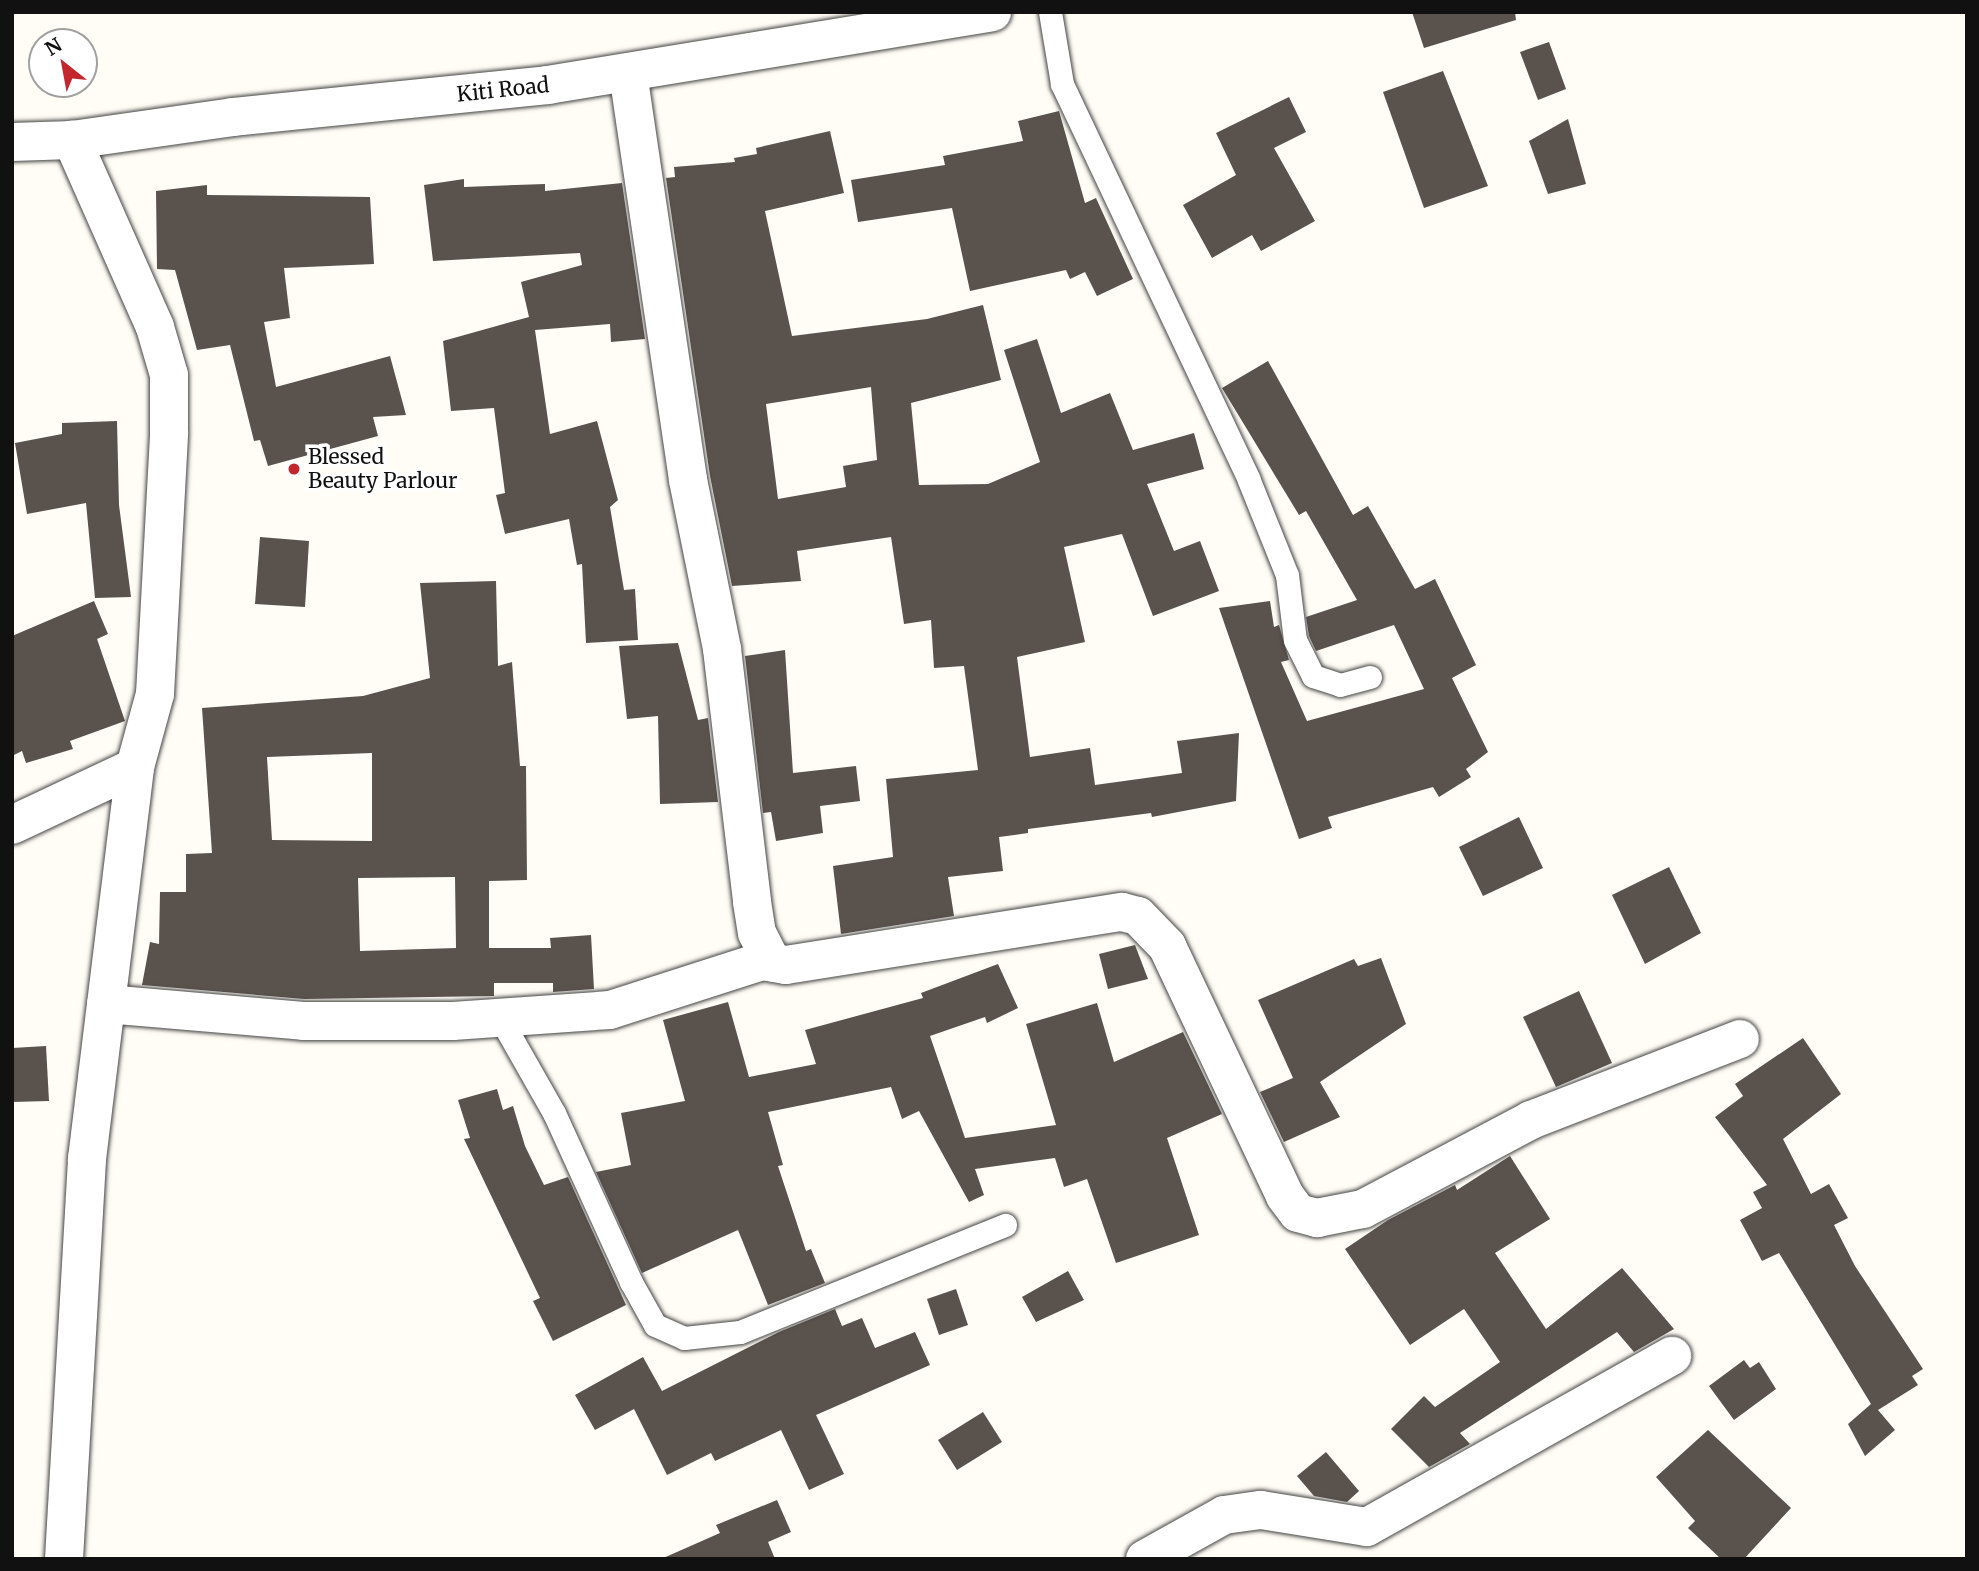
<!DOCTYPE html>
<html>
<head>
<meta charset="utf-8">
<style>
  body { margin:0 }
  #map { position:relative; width:1979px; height:1571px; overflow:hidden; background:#fffdf5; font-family:Merriweather,serif }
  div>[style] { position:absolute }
  .building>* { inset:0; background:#5a524d }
  .roads { filter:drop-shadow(0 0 2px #444) drop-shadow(0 0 2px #444) }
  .service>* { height:23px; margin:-11.5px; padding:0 11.5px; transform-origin:11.5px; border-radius:11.5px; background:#fff }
  .minor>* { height:38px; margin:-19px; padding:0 19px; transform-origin:19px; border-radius:19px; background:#fff }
  .tertiary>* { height:38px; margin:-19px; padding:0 19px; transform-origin:19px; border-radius:19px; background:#fff }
  .dots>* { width:19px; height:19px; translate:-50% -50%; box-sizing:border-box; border:4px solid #fff; border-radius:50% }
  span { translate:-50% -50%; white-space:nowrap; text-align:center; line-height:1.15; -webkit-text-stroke:7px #fff; paint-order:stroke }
  .street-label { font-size:21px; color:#111 }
  .poi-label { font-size:21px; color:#111 }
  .left { translate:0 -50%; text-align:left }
  .frame { position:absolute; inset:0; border:14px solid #111; pointer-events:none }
  .north { position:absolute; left:28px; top:28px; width:70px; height:70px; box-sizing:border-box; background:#fff; border:2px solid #a0a0a0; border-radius:50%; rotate:329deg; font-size:19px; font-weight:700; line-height:28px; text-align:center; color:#111 }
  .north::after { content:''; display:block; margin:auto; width:24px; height:32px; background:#c4262e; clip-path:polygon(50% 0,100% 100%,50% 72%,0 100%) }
</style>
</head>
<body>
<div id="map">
  <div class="building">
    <i style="clip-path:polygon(1412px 12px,1515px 12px,1516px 20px,1424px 48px)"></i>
    <i style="clip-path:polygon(1549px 42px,1566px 89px,1538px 100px,1520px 52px)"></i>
    <i style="clip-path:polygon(1443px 71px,1488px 186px,1424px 208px,1383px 92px)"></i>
    <i style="clip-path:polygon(1289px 97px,1306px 132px,1274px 148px,1315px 221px,1261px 251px,1252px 235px,1212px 258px,1183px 205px,1236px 175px,1216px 133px)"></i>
    <i style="clip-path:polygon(1059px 111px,1085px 203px,1096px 198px,1133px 279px,1097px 296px,1085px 272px,1070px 279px,1066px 270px,970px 291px,952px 208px,858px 222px,851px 180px,945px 165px,943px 156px,1023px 141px,1018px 121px)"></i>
    <i style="clip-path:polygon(1568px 119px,1586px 184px,1548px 194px,1529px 141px)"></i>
    <i style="clip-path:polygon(evenodd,830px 131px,844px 193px,765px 211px,792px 336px,927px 319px,983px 305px,1001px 380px,911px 403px,919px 485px,988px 484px,1040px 462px,1004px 350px,1037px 339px,1061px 413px,1110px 393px,1133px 450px,1194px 433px,1204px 469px,1147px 484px,1174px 551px,1200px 541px,1219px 591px,1153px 616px,1122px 534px,1064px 547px,1085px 642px,1017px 657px,1030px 757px,1090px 748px,1095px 785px,1182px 773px,1177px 741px,1239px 733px,1236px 801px,1152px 817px,1151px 813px,1028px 829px,1028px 833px,999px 837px,1003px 871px,948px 877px,954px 916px,841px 934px,833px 866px,893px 857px,886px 779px,978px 770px,964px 666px,934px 668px,931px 620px,904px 624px,891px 537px,797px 551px,801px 581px,732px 586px,710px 476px,666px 178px,675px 177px,674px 167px,735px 162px,734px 158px,757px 154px,756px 148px,830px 131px,871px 387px,877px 460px,843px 466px,846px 487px,778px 499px,766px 404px,871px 387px)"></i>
    <i style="clip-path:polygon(464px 179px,464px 187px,545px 184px,545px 191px,622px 183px,645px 339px,611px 342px,610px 324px,535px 330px,550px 434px,597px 421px,618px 500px,610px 507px,624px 590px,635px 589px,638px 640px,586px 643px,582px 564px,577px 565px,569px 519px,505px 534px,496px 495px,505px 493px,494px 408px,451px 411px,443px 341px,529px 317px,521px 282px,582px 265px,580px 253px,433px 261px,424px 185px)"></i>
    <i style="clip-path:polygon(207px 185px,207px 195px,370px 197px,374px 264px,284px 268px,290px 318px,264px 322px,276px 387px,390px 356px,406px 415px,373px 417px,378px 436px,268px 466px,260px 440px,254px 441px,230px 345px,197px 350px,175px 270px,157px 269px,156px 191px)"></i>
    <i style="clip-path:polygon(1268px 361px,1353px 515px,1368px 506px,1415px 589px,1435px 579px,1476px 665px,1452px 678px,1488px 752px,1466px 769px,1471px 777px,1439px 797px,1433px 787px,1328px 817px,1332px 828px,1299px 839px,1219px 608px,1270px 601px,1274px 627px,1279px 625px,1289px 660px,1281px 662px,1307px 721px,1424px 689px,1394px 625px,1316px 651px,1309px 636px,1306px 617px,1357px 600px,1306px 511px,1299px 515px,1222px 388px)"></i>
    <i style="clip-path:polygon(117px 421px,119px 505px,131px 597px,95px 598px,86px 503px,27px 514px,15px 443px,62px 434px,62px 423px)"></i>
    <i style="clip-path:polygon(260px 537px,309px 541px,305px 607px,255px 604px)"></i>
    <i style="clip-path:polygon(evenodd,496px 581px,498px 666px,512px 662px,520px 766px,526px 766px,527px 880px,489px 881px,489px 948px,551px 948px,550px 938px,591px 935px,594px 989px,553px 992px,553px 983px,494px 983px,494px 996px,304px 999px,142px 985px,150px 942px,159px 944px,160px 892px,186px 892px,186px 854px,212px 853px,202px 708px,363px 696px,430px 678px,420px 583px,496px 581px,372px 753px,372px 841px,272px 840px,267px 757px,372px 753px,496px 581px,455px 877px,456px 948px,360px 951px,358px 878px,455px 877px)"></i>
    <i style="clip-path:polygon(94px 601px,108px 634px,97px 639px,125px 721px,70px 741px,73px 749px,26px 763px,22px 751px,12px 756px,12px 636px)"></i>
    <i style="clip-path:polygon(678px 643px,698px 720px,708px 718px,718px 802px,660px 804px,658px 716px,627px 719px,619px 646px)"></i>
    <i style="clip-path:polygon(785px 650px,793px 773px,856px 766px,860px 801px,820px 806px,823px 833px,776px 841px,771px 812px,763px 813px,745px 656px)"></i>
    <i style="clip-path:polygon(1519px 817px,1543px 868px,1483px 896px,1459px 847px)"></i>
    <i style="clip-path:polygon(1669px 867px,1701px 933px,1645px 964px,1612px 895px)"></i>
    <i style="clip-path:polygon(1135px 945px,1148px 979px,1108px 989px,1099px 954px)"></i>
    <i style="clip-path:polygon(1381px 958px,1406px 1024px,1320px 1082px,1340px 1117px,1284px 1142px,1260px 1092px,1293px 1078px,1258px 1000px,1354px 959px,1358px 966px)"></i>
    <i style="clip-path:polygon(998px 964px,1018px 1008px,987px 1023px,985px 1017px,930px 1036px,965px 1138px,1056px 1125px,1026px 1024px,1097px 1003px,1114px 1062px,1183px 1032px,1222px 1114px,1167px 1138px,1199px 1235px,1116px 1263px,1087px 1179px,1064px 1187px,1055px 1158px,975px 1169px,984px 1195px,969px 1202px,919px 1111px,902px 1119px,891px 1087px,768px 1112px,783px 1165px,778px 1166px,806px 1251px,811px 1249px,825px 1283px,768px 1305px,738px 1230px,642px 1273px,596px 1172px,631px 1165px,621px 1113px,685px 1101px,663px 1020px,728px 1002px,749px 1077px,816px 1064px,805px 1030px,923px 998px,921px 993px)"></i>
    <i style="clip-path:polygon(1579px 991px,1612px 1063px,1556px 1087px,1523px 1017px)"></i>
    <i style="clip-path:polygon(1803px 1038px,1841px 1094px,1783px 1139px,1811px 1194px,1829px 1184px,1848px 1218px,1834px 1225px,1855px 1266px,1923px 1369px,1912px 1376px,1918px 1385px,1878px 1410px,1895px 1430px,1865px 1456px,1848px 1424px,1871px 1404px,1779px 1253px,1762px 1261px,1740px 1220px,1762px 1208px,1753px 1192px,1767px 1185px,1715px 1117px,1743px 1096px,1735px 1084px)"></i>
    <i style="clip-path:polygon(46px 1046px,49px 1101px,12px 1102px,12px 1048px)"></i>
    <i style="clip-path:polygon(497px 1089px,503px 1110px,513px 1106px,525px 1146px,544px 1185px,568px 1177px,626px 1305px,553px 1341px,533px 1301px,540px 1298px,464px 1139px,470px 1138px,458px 1100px)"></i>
    <i style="clip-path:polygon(1510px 1156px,1550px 1219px,1495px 1253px,1546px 1329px,1622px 1268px,1674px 1329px,1634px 1352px,1617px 1332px,1460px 1433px,1470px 1444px,1429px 1467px,1391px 1429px,1424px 1396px,1435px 1407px,1500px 1362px,1464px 1309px,1410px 1345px,1345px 1249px,1388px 1220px,1455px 1185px,1457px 1190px)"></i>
    <i style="clip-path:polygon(1068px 1271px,1084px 1300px,1036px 1322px,1022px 1297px)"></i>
    <i style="clip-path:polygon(956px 1289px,968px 1325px,939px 1335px,927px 1299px)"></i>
    <i style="clip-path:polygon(835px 1309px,842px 1326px,862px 1318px,875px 1348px,915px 1332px,930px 1365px,816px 1415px,844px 1474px,809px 1490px,781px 1430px,715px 1461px,711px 1453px,667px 1475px,634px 1409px,595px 1430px,575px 1395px,643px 1357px,662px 1391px,779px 1332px)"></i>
    <i style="clip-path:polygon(1744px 1360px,1750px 1368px,1759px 1362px,1776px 1389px,1734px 1420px,1709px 1386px)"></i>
    <i style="clip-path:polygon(983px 1412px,1002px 1442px,957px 1470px,938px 1440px)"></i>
    <i style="clip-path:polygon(1708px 1430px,1791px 1508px,1744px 1559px,1721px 1559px,1688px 1528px,1695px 1521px,1656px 1477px)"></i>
    <i style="clip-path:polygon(1326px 1452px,1359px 1491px,1347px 1502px,1314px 1496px,1297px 1476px)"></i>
    <i style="clip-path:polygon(777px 1500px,791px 1532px,768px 1542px,775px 1559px,661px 1559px,720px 1533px,716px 1525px)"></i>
  </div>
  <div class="roads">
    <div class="service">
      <i style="left:1050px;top:12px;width:73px;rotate:80.5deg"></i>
      <i style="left:1062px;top:84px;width:436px;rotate:64.7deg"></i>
      <i style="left:1248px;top:478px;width:105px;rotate:68.1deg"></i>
      <i style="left:1287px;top:575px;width:65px;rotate:83deg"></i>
      <i style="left:1295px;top:640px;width:40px;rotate:63.4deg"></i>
      <i style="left:1313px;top:676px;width:28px;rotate:18deg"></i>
      <i style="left:1340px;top:685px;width:31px;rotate:-15deg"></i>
      <i style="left:500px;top:1018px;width:109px;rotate:60.4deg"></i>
      <i style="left:554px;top:1113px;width:186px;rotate:65.5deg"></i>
      <i style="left:631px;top:1282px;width:49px;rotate:60.8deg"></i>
      <i style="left:655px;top:1325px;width:32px;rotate:24deg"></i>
      <i style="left:684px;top:1338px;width:56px;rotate:-6.1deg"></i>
      <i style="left:740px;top:1332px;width:286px;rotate:-22deg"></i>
    </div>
    <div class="minor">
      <i style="left:628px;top:73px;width:411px;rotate:81.6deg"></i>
      <i style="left:688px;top:480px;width:172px;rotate:78.6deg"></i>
      <i style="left:722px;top:649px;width:255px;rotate:83.2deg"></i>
      <i style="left:752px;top:902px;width:31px;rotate:81deg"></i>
      <i style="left:757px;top:933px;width:33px;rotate:63deg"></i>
      <i style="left:12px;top:825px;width:136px;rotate:-25.2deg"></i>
      <i style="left:106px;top:1004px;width:198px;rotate:4.9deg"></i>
      <i style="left:303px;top:1021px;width:150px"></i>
      <i style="left:453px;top:1021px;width:157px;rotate:-4deg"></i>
      <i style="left:610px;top:1010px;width:161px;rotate:-17.8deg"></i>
      <i style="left:763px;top:961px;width:23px;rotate:10deg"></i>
      <i style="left:786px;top:965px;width:340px;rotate:-9deg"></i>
      <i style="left:1122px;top:912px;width:16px;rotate:14deg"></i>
      <i style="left:1138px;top:916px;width:42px;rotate:46deg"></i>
      <i style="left:1167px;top:946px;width:276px;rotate:64.7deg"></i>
      <i style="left:1285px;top:1196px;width:21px;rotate:53deg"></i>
      <i style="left:1298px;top:1213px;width:20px;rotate:15deg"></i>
      <i style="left:1317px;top:1218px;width:47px;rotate:-11.1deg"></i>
      <i style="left:1363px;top:1209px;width:190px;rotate:-27.9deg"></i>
      <i style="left:1531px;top:1120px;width:224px;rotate:-21.2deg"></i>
      <i style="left:64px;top:1559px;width:401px;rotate:-86.7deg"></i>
      <i style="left:87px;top:1159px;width:395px;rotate:-83deg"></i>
      <i style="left:135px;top:767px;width:76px;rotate:-74.7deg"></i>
      <i style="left:155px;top:694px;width:262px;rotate:-86.9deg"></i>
      <i style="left:169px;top:432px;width:57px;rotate:-90deg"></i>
      <i style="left:169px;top:375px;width:50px;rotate:-106.3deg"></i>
      <i style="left:155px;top:327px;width:205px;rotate:-113.9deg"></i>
      <i style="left:1145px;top:1559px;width:90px;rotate:-29.1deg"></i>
      <i style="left:1224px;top:1515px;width:37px;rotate:-8deg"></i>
      <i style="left:1261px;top:1510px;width:107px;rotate:9.1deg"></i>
      <i style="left:1367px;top:1527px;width:350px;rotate:-29.3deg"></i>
    </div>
    <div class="tertiary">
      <i style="left:12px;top:142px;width:60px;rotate:-1.9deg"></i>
      <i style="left:72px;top:140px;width:163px;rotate:-8.1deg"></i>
      <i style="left:233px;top:117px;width:317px;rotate:-5.8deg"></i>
      <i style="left:548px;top:85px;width:450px;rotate:-9.3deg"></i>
    </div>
  </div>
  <div class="dots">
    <i style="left:294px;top:469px;background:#c4262e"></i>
  </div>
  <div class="street-label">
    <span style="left:503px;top:90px;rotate:-6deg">Kiti Road</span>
  </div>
  <div class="poi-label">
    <span class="left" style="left:308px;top:469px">Blessed<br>Beauty Parlour</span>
  </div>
  <div class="frame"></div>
  <div class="north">N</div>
</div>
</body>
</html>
